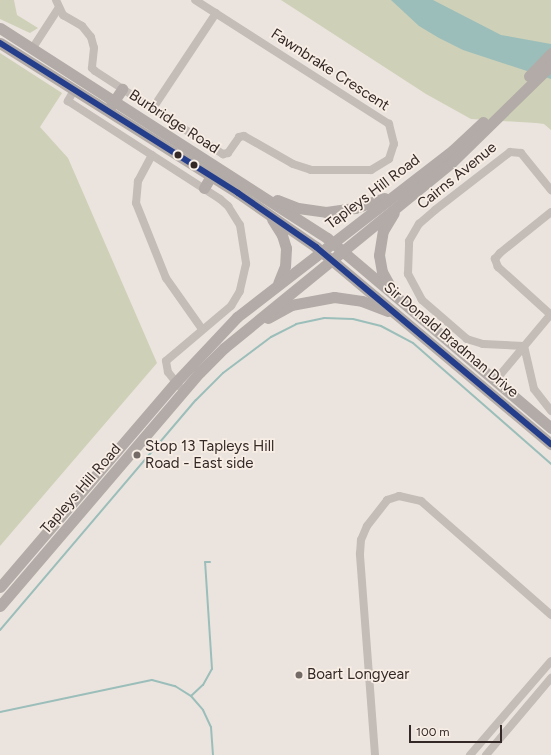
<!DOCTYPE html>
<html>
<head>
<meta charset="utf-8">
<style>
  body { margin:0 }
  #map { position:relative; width:551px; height:755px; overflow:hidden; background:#ebe4de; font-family:Figtree,sans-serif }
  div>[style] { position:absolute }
  .green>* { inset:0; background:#ced0b8 }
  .water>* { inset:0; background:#9bbeba }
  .stream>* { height:2px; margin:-1px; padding:0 1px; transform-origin:1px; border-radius:1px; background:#9bbeba }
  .minor>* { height:8px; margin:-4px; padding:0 4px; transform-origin:4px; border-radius:4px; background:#c4bcb7 }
  .major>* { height:11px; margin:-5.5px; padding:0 5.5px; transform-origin:5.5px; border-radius:5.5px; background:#b2aba7 }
  .bus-1>* { height:6px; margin:-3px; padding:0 3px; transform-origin:3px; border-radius:3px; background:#243e8c }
  .dots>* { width:11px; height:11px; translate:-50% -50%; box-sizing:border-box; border:2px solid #f8eee5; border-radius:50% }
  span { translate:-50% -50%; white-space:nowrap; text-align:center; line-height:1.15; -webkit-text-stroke:3.5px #f8eee5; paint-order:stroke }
  .street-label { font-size:15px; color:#342926 }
  .poi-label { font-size:15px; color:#342926 }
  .left { translate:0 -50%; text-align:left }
  .scale { position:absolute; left:409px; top:725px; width:93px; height:18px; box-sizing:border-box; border:2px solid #342926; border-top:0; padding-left:5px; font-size:12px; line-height:14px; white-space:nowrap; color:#342926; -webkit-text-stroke:3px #f8eee5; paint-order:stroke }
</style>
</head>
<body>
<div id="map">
  <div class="green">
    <i style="clip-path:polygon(0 0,14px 0,17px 15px,38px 28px,30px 33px,0 19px)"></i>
    <i style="clip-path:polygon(281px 0,551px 0,551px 130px,544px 124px,536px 123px,471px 119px,426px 94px)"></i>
    <i style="clip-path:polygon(0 53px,62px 93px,40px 127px,68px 158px,157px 363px,0 546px)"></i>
  </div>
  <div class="water">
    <i style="clip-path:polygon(391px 0,433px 0,501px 35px,551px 44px,551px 79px,463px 50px,439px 38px,419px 26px)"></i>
  </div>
  <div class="stream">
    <i style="left:0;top:630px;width:302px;rotate:-49.6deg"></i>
    <i style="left:196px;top:400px;width:38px;rotate:-45deg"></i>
    <i style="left:223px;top:373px;width:60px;rotate:-36.9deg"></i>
    <i style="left:271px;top:337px;width:28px;rotate:-27deg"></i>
    <i style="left:296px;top:324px;width:29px;rotate:-12deg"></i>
    <i style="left:324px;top:318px;width:29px;rotate:2deg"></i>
    <i style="left:353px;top:319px;width:29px;rotate:14deg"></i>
    <i style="left:381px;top:326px;width:36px;rotate:28deg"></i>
    <i style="left:413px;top:343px;width:184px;rotate:41.2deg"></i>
    <i style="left:191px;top:696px;width:16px;rotate:-43deg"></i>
    <i style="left:203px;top:685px;width:18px;rotate:-61deg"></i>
    <i style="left:212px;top:669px;width:107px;rotate:-93.7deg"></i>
    <i style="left:205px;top:562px;width:5px"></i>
    <i style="left:0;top:712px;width:155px;rotate:-11.9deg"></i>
    <i style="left:152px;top:680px;width:24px;rotate:15deg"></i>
    <i style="left:175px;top:686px;width:19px;rotate:32deg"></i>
    <i style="left:191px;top:696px;width:18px;rotate:49deg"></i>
    <i style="left:203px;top:710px;width:19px;rotate:65deg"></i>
    <i style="left:211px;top:727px;width:28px;rotate:86deg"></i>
  </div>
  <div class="minor">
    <i style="left:56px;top:0;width:17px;rotate:65deg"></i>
    <i style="left:63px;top:15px;width:22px;rotate:30deg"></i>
    <i style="left:82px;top:26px;width:14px;rotate:51deg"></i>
    <i style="left:91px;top:37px;width:11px;rotate:75deg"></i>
    <i style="left:94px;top:48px;width:20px;rotate:96deg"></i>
    <i style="left:92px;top:68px;width:4px;rotate:45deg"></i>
    <i style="left:95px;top:71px;width:153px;rotate:33deg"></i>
    <i style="left:223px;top:154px;width:5px;rotate:-11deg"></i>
    <i style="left:228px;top:153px;width:19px;rotate:-55deg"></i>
    <i style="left:239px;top:137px;width:5px;rotate:-11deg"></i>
    <i style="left:244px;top:136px;width:56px;rotate:29.7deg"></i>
    <i style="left:293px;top:164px;width:19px;rotate:18deg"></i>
    <i style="left:311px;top:170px;width:60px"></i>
    <i style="left:371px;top:170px;width:21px;rotate:-31deg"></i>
    <i style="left:389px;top:159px;width:16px;rotate:-72deg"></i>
    <i style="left:394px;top:144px;width:21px;rotate:-104deg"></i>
    <i style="left:389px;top:124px;width:230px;rotate:-147.4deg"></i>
    <i style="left:32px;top:49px;width:48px;rotate:-57deg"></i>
    <i style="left:74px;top:90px;width:13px;rotate:119deg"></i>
    <i style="left:68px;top:101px;width:181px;rotate:32.8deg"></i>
    <i style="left:220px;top:199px;width:11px;rotate:41deg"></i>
    <i style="left:228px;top:206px;width:22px;rotate:58deg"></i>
    <i style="left:240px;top:225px;width:39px;rotate:81deg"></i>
    <i style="left:246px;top:264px;width:28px;rotate:103deg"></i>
    <i style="left:240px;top:291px;width:17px;rotate:121deg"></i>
    <i style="left:231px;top:306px;width:85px;rotate:139.8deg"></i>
    <i style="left:166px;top:361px;width:11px;rotate:80deg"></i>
    <i style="left:168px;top:372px;width:18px;rotate:52deg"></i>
    <i style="left:153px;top:108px;width:114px;rotate:-56.4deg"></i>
    <i style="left:152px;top:155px;width:30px;rotate:118deg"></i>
    <i style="left:138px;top:181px;width:22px;rotate:95deg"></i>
    <i style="left:136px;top:203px;width:81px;rotate:68.2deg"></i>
    <i style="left:166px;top:278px;width:62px;rotate:54.8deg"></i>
    <i style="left:551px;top:315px;width:72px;rotate:-137.8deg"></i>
    <i style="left:498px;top:267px;width:9px;rotate:-111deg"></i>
    <i style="left:495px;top:259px;width:8px;rotate:-50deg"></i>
    <i style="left:500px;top:253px;width:65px;rotate:-38.8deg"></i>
    <i style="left:524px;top:346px;width:41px;rotate:-177.2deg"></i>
    <i style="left:483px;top:344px;width:17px;rotate:-163deg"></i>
    <i style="left:467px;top:339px;width:60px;rotate:-139.1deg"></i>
    <i style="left:422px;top:300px;width:30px;rotate:-118deg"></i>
    <i style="left:408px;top:274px;width:33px;rotate:-88deg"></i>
    <i style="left:409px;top:241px;width:20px;rotate:-60deg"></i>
    <i style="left:419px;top:224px;width:21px;rotate:-41deg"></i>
    <i style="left:435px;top:210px;width:95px;rotate:-37.7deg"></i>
    <i style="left:510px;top:152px;width:11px;rotate:5deg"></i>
    <i style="left:521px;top:153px;width:48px;rotate:51deg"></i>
    <i style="left:524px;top:346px;width:44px;rotate:76.9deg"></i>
    <i style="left:534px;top:389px;width:28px;rotate:52deg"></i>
    <i style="left:495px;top:381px;width:87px;rotate:-50.1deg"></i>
    <i style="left:375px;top:755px;width:202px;rotate:-94.3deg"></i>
    <i style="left:360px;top:554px;width:14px;rotate:-86deg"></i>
    <i style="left:361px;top:540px;width:15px;rotate:-67deg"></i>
    <i style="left:367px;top:526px;width:33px;rotate:-52deg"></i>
    <i style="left:387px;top:500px;width:13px;rotate:-18deg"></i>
    <i style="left:399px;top:496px;width:23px;rotate:13deg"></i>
    <i style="left:421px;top:501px;width:173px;rotate:41.2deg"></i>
    <i style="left:470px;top:755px;width:124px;rotate:-49.2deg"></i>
    <i style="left:486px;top:755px;width:101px;rotate:-49.8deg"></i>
  </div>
  <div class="major">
    <i style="left:0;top:28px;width:389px;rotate:32.7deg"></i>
    <i style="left:327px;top:238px;width:294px;rotate:40.3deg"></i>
    <i style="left:0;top:43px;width:281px;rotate:32.2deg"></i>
    <i style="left:238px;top:193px;width:95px;rotate:34.7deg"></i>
    <i style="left:316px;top:247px;width:307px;rotate:40deg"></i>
    <i style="left:529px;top:76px;width:32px;rotate:-46deg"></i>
    <i style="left:110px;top:107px;width:22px;rotate:-56deg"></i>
    <i style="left:204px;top:188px;width:14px;rotate:-60deg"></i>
    <i style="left:277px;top:200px;width:22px;rotate:21deg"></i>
    <i style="left:298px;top:208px;width:28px;rotate:8deg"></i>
    <i style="left:326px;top:212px;width:29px;rotate:-8deg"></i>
    <i style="left:355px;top:208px;width:31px;rotate:-19deg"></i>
    <i style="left:272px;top:219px;width:19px;rotate:58deg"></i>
    <i style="left:282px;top:235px;width:14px;rotate:73deg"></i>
    <i style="left:286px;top:248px;width:18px;rotate:93deg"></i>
    <i style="left:285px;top:266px;width:18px;rotate:112deg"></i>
    <i style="left:391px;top:288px;width:18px;rotate:-119deg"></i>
    <i style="left:382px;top:272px;width:17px;rotate:-100deg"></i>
    <i style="left:379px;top:255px;width:24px;rotate:-81deg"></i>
    <i style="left:383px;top:231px;width:21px;rotate:-59deg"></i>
    <i style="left:268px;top:318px;width:26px;rotate:-29deg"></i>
    <i style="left:291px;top:305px;width:44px;rotate:-10.5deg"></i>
    <i style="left:334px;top:297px;width:28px;rotate:8deg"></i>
    <i style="left:362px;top:301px;width:28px;rotate:21deg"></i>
    <i style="left:0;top:587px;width:269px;rotate:-49.4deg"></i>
    <i style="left:175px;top:383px;width:91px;rotate:-46.8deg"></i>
    <i style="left:237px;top:317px;width:273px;rotate:-37.7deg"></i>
    <i style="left:453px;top:150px;width:41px;rotate:-43deg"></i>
    <i style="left:0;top:606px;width:308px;rotate:-49.5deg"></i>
    <i style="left:200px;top:372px;width:34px;rotate:-45deg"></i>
    <i style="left:224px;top:348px;width:294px;rotate:-39.2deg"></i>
    <i style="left:452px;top:162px;width:139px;rotate:-44.4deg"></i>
  </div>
  <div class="bus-1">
    <i style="left:0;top:43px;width:281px;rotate:32.2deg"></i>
    <i style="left:238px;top:193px;width:95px;rotate:34.7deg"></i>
    <i style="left:316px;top:247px;width:307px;rotate:40deg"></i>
  </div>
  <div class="dots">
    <i style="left:178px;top:155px;background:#342926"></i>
    <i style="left:194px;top:165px;background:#342926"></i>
    <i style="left:137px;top:455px;background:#746a66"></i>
    <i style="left:299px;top:675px;background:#746a66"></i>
  </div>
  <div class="street-label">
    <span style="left:330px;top:70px;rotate:33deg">Fawnbrake Crescent</span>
    <span style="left:174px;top:122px;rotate:33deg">Burbridge Road</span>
    <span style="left:457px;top:176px;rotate:-39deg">Cairns Avenue</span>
    <span style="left:373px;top:192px;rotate:-37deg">Tapleys Hill Road</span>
    <span style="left:451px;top:340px;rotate:40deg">Sir Donald Bradman Drive</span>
    <span style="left:81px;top:489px;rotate:-49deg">Tapleys Hill Road</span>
  </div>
  <div class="poi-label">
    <span class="left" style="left:145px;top:455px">Stop 13 Tapleys Hill<br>Road - East side</span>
    <span class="left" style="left:307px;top:675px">Boart Longyear</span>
  </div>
  <div class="scale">100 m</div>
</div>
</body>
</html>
